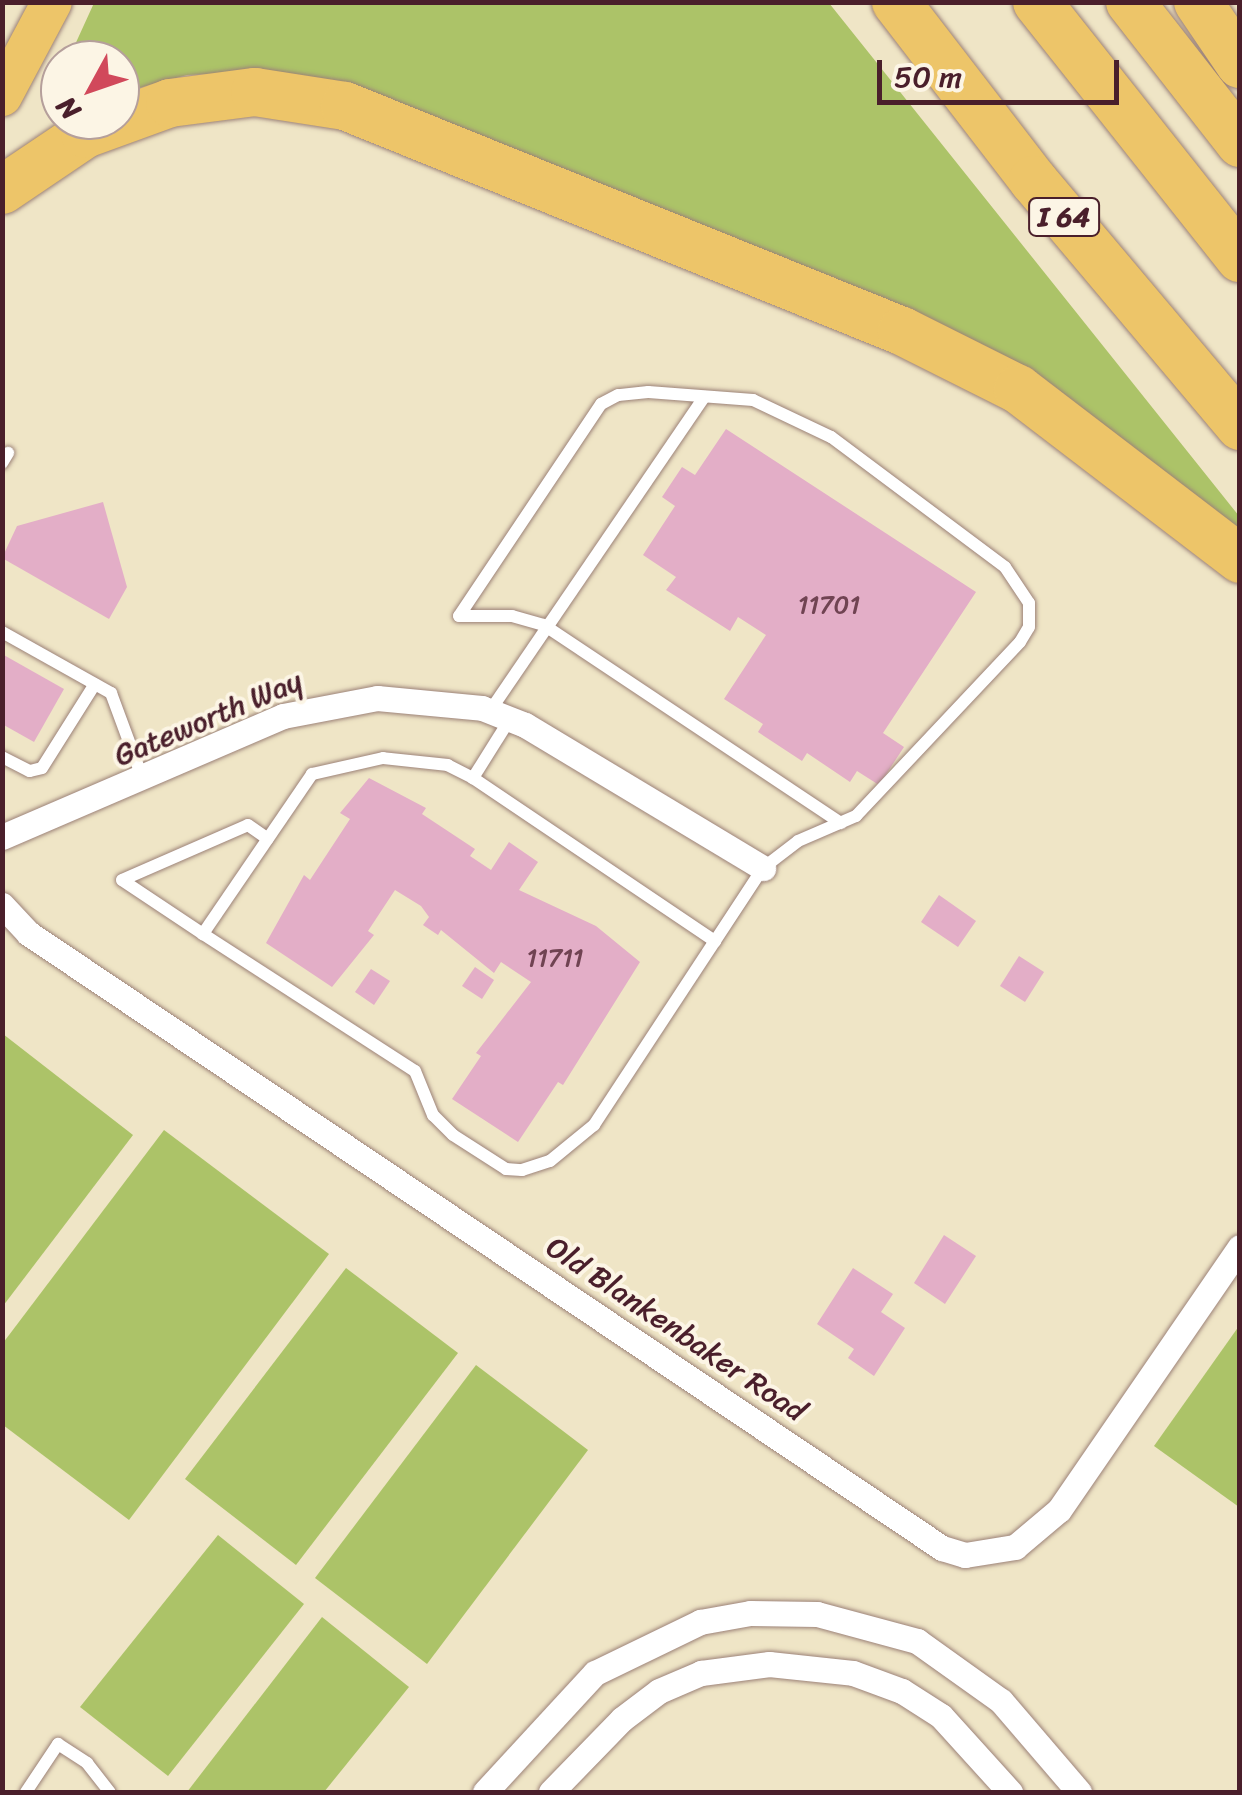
<!DOCTYPE html>
<html>
<head>
<meta charset="utf-8">
<style>
  body { margin:0 }
  #map { position:relative; width:1242px; height:1795px; overflow:hidden; background:#efe5c6; font-family:Sriracha,sans-serif }
  div>[style] { position:absolute }
  .green>* { inset:0; background:#acc368 }
  .building>* { inset:0; background:#e3aec7 }
  .roads { filter:drop-shadow(0 0 2px #9c8278) drop-shadow(0 0 2px #9c8278) }
  .service>* { height:12px; margin:-6px; padding:0 6px; transform-origin:6px; border-radius:6px; background:#fff }
  .minor>* { height:25px; margin:-12.5px; padding:0 12.5px; transform-origin:12.5px; border-radius:12.5px; background:#fff }
  .primary>* { height:40px; margin:-20px; padding:0 20px; transform-origin:20px; border-radius:20px; background:#edc569 }
  .motorway>* { height:48px; margin:-24px; padding:0 24px; transform-origin:24px; border-radius:24px; background:#edc569 }
  span { translate:-50% -50%; white-space:nowrap; text-align:center; line-height:1.15; -webkit-text-stroke:8px #fcf5e5; paint-order:stroke }
  .number-label { font-size:25px; color:#704352 }
  .number-label span { -webkit-text-stroke-width:0 }
  .shield-label span { padding:2px 8px; background:#fcf5e5; border:2px solid; border-radius:8px; -webkit-text-stroke-width:0 }
  .shield-label { font-size:28px; color:#4a1f2b; font-weight:700 }
  .street-label { font-size:30px; color:#4a1f2b }
  .frame { position:absolute; inset:0; border:5px solid #4a1f2b; pointer-events:none }
  .north { position:absolute; left:40px; top:40px; width:100px; height:100px; box-sizing:border-box; background:#fcf5e5; border:2px solid #b59f9b; border-radius:50%; rotate:230deg; font-size:28px; font-weight:700; line-height:40px; text-align:center; color:#4a1f2b }
  .north::after { content:''; display:block; margin:auto; width:35px; height:45px; background:#d1495b; clip-path:polygon(50% 0,100% 100%,50% 72%,0 100%) }
  .scale { position:absolute; left:877px; top:60px; width:242px; height:45px; box-sizing:border-box; border:5px solid #4a1f2b; border-top:0; padding-left:12px; font-size:30px; line-height:35px; white-space:nowrap; color:#4a1f2b; -webkit-text-stroke:8px #fcf5e5; paint-order:stroke }
</style>
</head>
<body>
<div id="map">
  <div class="green">
    <i style="clip-path:polygon(94px 3px,829px 3px,1239px 516px,1239px 536px,1145px 459px,263px 72px,187px 75px,120px 93px,120px 60px,68px 60px)"></i>
    <i style="clip-path:polygon(3px 1034px,133px 1135px,3px 1306px,2px 1306px)"></i>
    <i style="clip-path:polygon(164px 1130px,329px 1254px,129px 1520px,3px 1425px,3px 1343px)"></i>
    <i style="clip-path:polygon(346px 1268px,458px 1353px,296px 1565px,185px 1479px)"></i>
    <i style="clip-path:polygon(1239px 1326px,1239px 1507px,1154px 1446px)"></i>
    <i style="clip-path:polygon(476px 1365px,588px 1450px,427px 1664px,315px 1578px)"></i>
    <i style="clip-path:polygon(218px 1535px,304px 1604px,168px 1776px,80px 1707px)"></i>
    <i style="clip-path:polygon(322px 1617px,409px 1687px,324px 1792px,187px 1792px)"></i>
  </div>
  <div class="building">
    <i style="clip-path:polygon(726px 429px,976px 592px,883px 733px,904px 747px,879px 785px,857px 771px,850px 782px,807px 753px,802px 761px,758px 732px,763px 724px,724px 699px,766px 635px,738px 617px,730px 631px,666px 590px,676px 577px,643px 555px,675px 506px,662px 497px,682px 467px,695px 475px)"></i>
    <i style="clip-path:polygon(103px 502px,127px 587px,109px 619px,2px 558px,17px 526px)"></i>
    <i style="clip-path:polygon(2px 654px,64px 689px,34px 742px,2px 724px)"></i>
    <i style="clip-path:polygon(369px 778px,426px 808px,422px 814px,475px 849px,470px 856px,491px 870px,509px 842px,538px 862px,519px 890px,596px 926px,640px 962px,563px 1085px,558px 1082px,518px 1142px,452px 1099px,481px 1056px,476px 1053px,531px 982px,501px 962px,494px 973px,441px 930px,438px 935px,423px 925px,429px 917px,421px 906px,395px 890px,368px 931px,374px 935px,332px 987px,266px 943px,304px 875px,310px 880px,350px 819px,340px 813px)"></i>
    <i style="clip-path:polygon(939px 895px,976px 921px,958px 947px,921px 922px)"></i>
    <i style="clip-path:polygon(1019px 956px,1044px 972px,1025px 1002px,1000px 986px)"></i>
    <i style="clip-path:polygon(475px 967px,494px 980px,482px 999px,462px 986px)"></i>
    <i style="clip-path:polygon(371px 969px,390px 981px,374px 1005px,355px 992px)"></i>
    <i style="clip-path:polygon(944px 1235px,976px 1256px,945px 1304px,914px 1283px)"></i>
    <i style="clip-path:polygon(853px 1268px,893px 1294px,881px 1312px,905px 1328px,874px 1376px,848px 1358px,854px 1349px,817px 1324px)"></i>
  </div>
  <div class="roads">
    <div class="service">
      <i style="left:2px;top:463px;width:12px;rotate:-59deg"></i>
      <i style="left:2px;top:632px;width:125px;rotate:29.2deg"></i>
      <i style="left:111px;top:693px;width:90px;rotate:69.7deg"></i>
      <i style="left:490px;top:711px;width:380px;rotate:-55.7deg"></i>
      <i style="left:510px;top:719px;width:70px;rotate:122.1deg"></i>
      <i style="left:473px;top:778px;width:292px;rotate:34deg"></i>
      <i style="left:715px;top:941px;width:87px;rotate:-56.7deg"></i>
      <i style="left:763px;top:868px;width:44px;rotate:-37.6deg"></i>
      <i style="left:798px;top:841px;width:63px;rotate:-23.3deg"></i>
      <i style="left:856px;top:816px;width:239px;rotate:-46.7deg"></i>
      <i style="left:1020px;top:642px;width:17px;rotate:-59deg"></i>
      <i style="left:1029px;top:627px;width:24px;rotate:-90deg"></i>
      <i style="left:1029px;top:603px;width:43px;rotate:-123.7deg"></i>
      <i style="left:1005px;top:567px;width:217px;rotate:-143.2deg"></i>
      <i style="left:831px;top:437px;width:86px;rotate:-154.6deg"></i>
      <i style="left:753px;top:400px;width:105px;rotate:-175.6deg"></i>
      <i style="left:648px;top:392px;width:30px;rotate:174deg"></i>
      <i style="left:618px;top:395px;width:19px;rotate:152deg"></i>
      <i style="left:601px;top:404px;width:255px;rotate:123.8deg"></i>
      <i style="left:459px;top:616px;width:53px"></i>
      <i style="left:512px;top:616px;width:33px;rotate:16deg"></i>
      <i style="left:544px;top:625px;width:357px;rotate:33.7deg"></i>
      <i style="left:2px;top:757px;width:31px;rotate:27deg"></i>
      <i style="left:30px;top:771px;width:12px;rotate:-14deg"></i>
      <i style="left:42px;top:768px;width:99px;rotate:-57.8deg"></i>
      <i style="left:473px;top:778px;width:28px;rotate:-153deg"></i>
      <i style="left:448px;top:765px;width:65px;rotate:-173.9deg"></i>
      <i style="left:383px;top:758px;width:73px;rotate:167.3deg"></i>
      <i style="left:312px;top:774px;width:194px;rotate:124.3deg"></i>
      <i style="left:203px;top:934px;width:252px;rotate:32.9deg"></i>
      <i style="left:415px;top:1071px;width:48px;rotate:67.8deg"></i>
      <i style="left:433px;top:1115px;width:28px;rotate:45deg"></i>
      <i style="left:453px;top:1135px;width:63px;rotate:32.7deg"></i>
      <i style="left:506px;top:1169px;width:16px;rotate:4deg"></i>
      <i style="left:522px;top:1170px;width:29px;rotate:-18deg"></i>
      <i style="left:550px;top:1161px;width:57px;rotate:-39.3deg"></i>
      <i style="left:594px;top:1125px;width:220px;rotate:-56.7deg"></i>
      <i style="left:203px;top:934px;width:97px;rotate:-146.3deg"></i>
      <i style="left:122px;top:880px;width:137px;rotate:-23.6deg"></i>
      <i style="left:248px;top:825px;width:24px;rotate:35deg"></i>
      <i style="left:26px;top:1792px;width:58px;rotate:-56.3deg"></i>
      <i style="left:58px;top:1744px;width:35px;rotate:33deg"></i>
      <i style="left:87px;top:1763px;width:37px;rotate:52deg"></i>
    </div>
    <div class="minor">
      <i style="left:2px;top:837px;width:306px;rotate:-23.3deg"></i>
      <i style="left:283px;top:716px;width:96px;rotate:-10.8deg"></i>
      <i style="left:377px;top:698px;width:105px;rotate:5.4deg"></i>
      <i style="left:482px;top:708px;width:46px;rotate:21.6deg"></i>
      <i style="left:525px;top:725px;width:278px;rotate:31deg"></i>
      <i style="left:2px;top:905px;width:38px;rotate:47deg"></i>
      <i style="left:28px;top:933px;width:1102px;rotate:33.94deg"></i>
      <i style="left:942px;top:1548px;width:24px;rotate:17deg"></i>
      <i style="left:965px;top:1555px;width:51px;rotate:-9.1deg"></i>
      <i style="left:1015px;top:1547px;width:57px;rotate:-40.1deg"></i>
      <i style="left:1059px;top:1510px;width:319px;rotate:-55.5deg"></i>
      <i style="left:485px;top:1792px;width:162px;rotate:-47.3deg"></i>
      <i style="left:595px;top:1673px;width:117px;rotate:-25.9deg"></i>
      <i style="left:700px;top:1622px;width:51px;rotate:-10.2deg"></i>
      <i style="left:750px;top:1613px;width:67px;rotate:0.9deg"></i>
      <i style="left:817px;top:1614px;width:104px;rotate:15.1deg"></i>
      <i style="left:917px;top:1641px;width:103px;rotate:35.5deg"></i>
      <i style="left:1001px;top:1701px;width:120px;rotate:49.4deg"></i>
      <i style="left:551px;top:1792px;width:102px;rotate:-45.8deg"></i>
      <i style="left:622px;top:1719px;width:46px;rotate:-37.1deg"></i>
      <i style="left:659px;top:1691px;width:46px;rotate:-23.2deg"></i>
      <i style="left:701px;top:1673px;width:69px;rotate:-7.5deg"></i>
      <i style="left:769px;top:1664px;width:84px;rotate:6.1deg"></i>
      <i style="left:853px;top:1673px;width:52px;rotate:20.2deg"></i>
      <i style="left:902px;top:1691px;width:46px;rotate:32.7deg"></i>
      <i style="left:941px;top:1716px;width:103px;rotate:47.8deg"></i>
    </div>
    <div class="primary">
      <i style="left:2px;top:96px;width:106px;rotate:-62deg"></i>
    </div>
    <div class="motorway">
      <i style="left:896px;top:2px;width:225px;rotate:52.4deg"></i>
      <i style="left:1033px;top:180px;width:322px;rotate:49.9deg"></i>
      <i style="left:1037px;top:2px;width:327px;rotate:51.6deg"></i>
      <i style="left:1130px;top:2px;width:179px;rotate:52deg"></i>
      <i style="left:1198px;top:2px;width:75px;rotate:55.9deg"></i>
      <i style="left:2px;top:190px;width:100px;rotate:-34deg"></i>
      <i style="left:85px;top:134px;width:90px;rotate:-20deg"></i>
      <i style="left:170px;top:103px;width:86px;rotate:-7.4deg"></i>
      <i style="left:255px;top:92px;width:91px;rotate:8.8deg"></i>
      <i style="left:345px;top:106px;width:601px;rotate:22deg"></i>
      <i style="left:902px;top:331px;width:130px;rotate:26.6deg"></i>
      <i style="left:1018px;top:389px;width:280px;rotate:37.4deg"></i>
    </div>
  </div>
  <div class="number-label">
    <span style="left:829px;top:605px">11701</span>
    <span style="left:555px;top:958px">11711</span>
  </div>
  <div class="shield-label">
    <span style="left:1064px;top:217px">I 64</span>
  </div>
  <div class="street-label">
    <span style="left:208px;top:718px;rotate:-23deg">Gateworth Way</span>
    <span style="left:676px;top:1329px;rotate:34deg">Old Blankenbaker Road</span>
  </div>
  <div class="frame"></div>
  <div class="north">N</div>
  <div class="scale">50 m</div>
</div>
</body>
</html>
